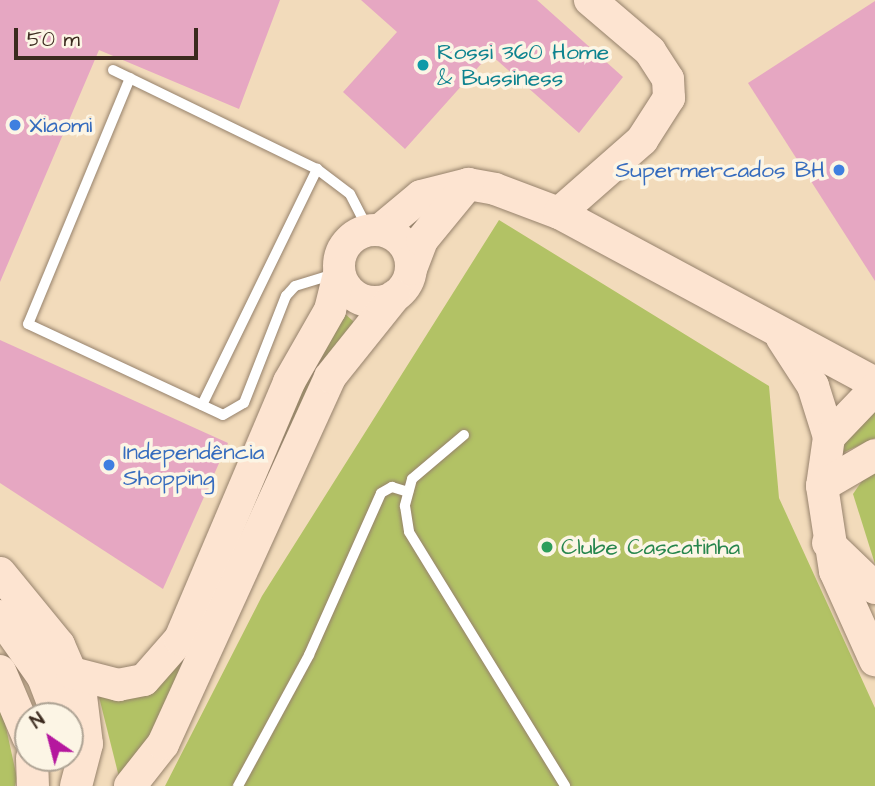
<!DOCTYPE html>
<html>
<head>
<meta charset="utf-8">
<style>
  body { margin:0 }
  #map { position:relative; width:875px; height:786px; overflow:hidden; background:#f2dbbb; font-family:"Architects Daughter",sans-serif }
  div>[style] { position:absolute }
  .green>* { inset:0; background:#b2c265 }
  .building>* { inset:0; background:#e6a7c2 }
  .roads { filter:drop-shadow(0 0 2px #96826c) drop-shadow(0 0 2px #96826c) }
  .lane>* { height:10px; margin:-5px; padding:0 5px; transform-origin:5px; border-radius:5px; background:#fff }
  .secondary>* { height:32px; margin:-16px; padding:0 16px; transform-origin:16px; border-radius:16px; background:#fde4d1 }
  .secondary>.ring { margin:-16px; padding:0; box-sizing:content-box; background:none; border:32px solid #fde4d1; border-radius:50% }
  .dots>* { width:19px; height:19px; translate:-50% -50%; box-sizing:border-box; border:4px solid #fcf5e5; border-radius:50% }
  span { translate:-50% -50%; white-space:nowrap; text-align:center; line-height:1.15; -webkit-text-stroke:7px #fcf5e5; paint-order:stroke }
  .culture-label { font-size:23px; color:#0d838f }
  .left { translate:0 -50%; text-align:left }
  .shop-label { font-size:23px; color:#366cbe }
  .right { translate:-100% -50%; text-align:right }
  .leisure-label { font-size:23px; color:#27864d }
  .north { position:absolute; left:14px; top:702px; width:70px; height:70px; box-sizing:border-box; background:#fcf5e5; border:2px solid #afa495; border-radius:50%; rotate:325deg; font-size:19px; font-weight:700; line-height:28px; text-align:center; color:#3b2a1e }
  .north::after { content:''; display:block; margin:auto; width:24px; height:32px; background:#b5179e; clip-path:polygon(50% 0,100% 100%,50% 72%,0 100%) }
  .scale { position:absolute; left:14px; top:28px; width:184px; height:32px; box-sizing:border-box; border:4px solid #3b2a1e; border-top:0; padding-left:9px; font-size:21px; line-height:24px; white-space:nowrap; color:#3b2a1e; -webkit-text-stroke:5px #fcf5e5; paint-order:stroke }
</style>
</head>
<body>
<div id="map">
  <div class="green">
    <i style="clip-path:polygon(499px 220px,769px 386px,779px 498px,875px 708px,875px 786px,165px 786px,262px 596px)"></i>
    <i style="clip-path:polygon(342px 311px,354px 322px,336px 345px,158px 739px,120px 781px,98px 693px,137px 690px)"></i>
    <i style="clip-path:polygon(875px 403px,875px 438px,838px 455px,840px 448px)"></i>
    <i style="clip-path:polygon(875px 462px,875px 564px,853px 494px)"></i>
    <i style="clip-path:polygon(0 700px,17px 778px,15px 786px,0 786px)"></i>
  </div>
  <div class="building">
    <i style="clip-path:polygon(0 0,280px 0,239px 109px,99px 50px,0 282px)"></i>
    <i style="clip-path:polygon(361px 0,537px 0,623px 77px,579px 133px,490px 54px,405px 149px,343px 92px,397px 32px)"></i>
    <i style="clip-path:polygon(875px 1px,875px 281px,748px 83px)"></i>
    <i style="clip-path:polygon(0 340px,228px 443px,163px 589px,0 483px)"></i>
  </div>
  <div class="roads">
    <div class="lane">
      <i style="left:113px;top:70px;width:227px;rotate:25.9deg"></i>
      <i style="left:317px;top:169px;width:41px;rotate:37.1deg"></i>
      <i style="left:350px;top:194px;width:42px;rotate:62.8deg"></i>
      <i style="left:130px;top:78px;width:266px;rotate:112.5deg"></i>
      <i style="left:28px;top:324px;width:215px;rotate:25deg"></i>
      <i style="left:223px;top:415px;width:24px;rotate:-30deg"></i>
      <i style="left:244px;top:403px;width:115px;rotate:-68.6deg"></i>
      <i style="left:286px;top:296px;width:13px;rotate:-48deg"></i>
      <i style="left:295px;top:286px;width:41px;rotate:-17.1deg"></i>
      <i style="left:202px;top:405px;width:263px;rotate:-64deg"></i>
      <i style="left:464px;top:435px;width:68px;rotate:139.8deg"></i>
      <i style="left:412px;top:479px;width:28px;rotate:105deg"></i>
      <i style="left:405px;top:506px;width:26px;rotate:81deg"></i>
      <i style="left:409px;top:532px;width:298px;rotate:58.4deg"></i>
      <i style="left:238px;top:786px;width:149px;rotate:-61.5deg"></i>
      <i style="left:309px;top:655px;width:177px;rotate:-66deg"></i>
      <i style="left:381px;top:493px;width:13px;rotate:-29deg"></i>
      <i style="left:392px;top:487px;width:17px;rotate:17deg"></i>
    </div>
    <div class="secondary">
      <i style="left:559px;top:213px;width:111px;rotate:-41.3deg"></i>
      <i style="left:642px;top:140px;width:50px;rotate:-57.3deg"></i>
      <i style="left:669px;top:98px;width:19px;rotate:-93deg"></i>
      <i style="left:668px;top:79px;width:33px;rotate:-123deg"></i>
      <i style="left:650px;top:51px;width:79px;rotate:-139.6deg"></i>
      <i style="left:380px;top:230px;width:53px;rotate:-39.7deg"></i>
      <i style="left:421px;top:196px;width:49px;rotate:-14.3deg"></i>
      <i style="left:468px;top:184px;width:27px;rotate:10deg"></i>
      <i style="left:495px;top:189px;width:68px;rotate:20.6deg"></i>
      <i style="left:559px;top:213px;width:359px;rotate:28.3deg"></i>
      <i class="ring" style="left:339px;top:230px;width:40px;height:40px"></i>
      <i style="left:411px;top:269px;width:31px;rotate:-69deg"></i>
      <i style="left:422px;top:240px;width:72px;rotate:-50.6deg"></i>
      <i style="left:782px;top:338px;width:57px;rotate:57.1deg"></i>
      <i style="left:813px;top:386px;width:53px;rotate:72.6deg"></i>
      <i style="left:875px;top:389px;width:66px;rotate:133.8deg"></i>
      <i style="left:829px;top:437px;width:49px;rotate:98.1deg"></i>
      <i style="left:822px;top:486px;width:86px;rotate:81.3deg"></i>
      <i style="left:835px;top:571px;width:98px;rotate:65.8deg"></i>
      <i style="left:822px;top:486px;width:61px;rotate:-30.3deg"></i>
      <i style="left:828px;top:543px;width:65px;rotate:43.8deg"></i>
      <i style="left:0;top:573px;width:93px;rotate:50.7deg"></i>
      <i style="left:59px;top:645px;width:56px;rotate:66.7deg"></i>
      <i style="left:81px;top:696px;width:48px;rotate:82.9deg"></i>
      <i style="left:87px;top:744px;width:43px;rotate:104.7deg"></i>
      <i style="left:0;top:616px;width:75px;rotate:54.8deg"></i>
      <i style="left:43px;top:677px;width:42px;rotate:69deg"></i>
      <i style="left:0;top:671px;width:72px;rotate:67deg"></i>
      <i style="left:72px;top:673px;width:48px;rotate:14.6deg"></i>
      <i style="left:118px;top:685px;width:26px;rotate:-11deg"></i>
      <i style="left:144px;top:680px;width:55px;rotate:-48.7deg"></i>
      <i style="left:180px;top:639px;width:279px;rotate:-67deg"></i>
      <i style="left:289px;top:382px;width:83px;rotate:-60.3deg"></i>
      <i style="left:330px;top:310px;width:38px;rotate:-76deg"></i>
      <i style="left:32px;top:758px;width:28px;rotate:88deg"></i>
      <i style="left:130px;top:786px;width:53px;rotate:-51.8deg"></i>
      <i style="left:163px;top:744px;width:403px;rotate:-65.5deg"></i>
      <i style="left:330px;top:377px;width:104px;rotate:-51.3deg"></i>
    </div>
  </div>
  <div class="dots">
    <i style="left:423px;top:65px;background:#0f9aa8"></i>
    <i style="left:15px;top:125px;background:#3f7fe0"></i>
    <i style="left:839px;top:170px;background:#3f7fe0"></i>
    <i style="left:109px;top:465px;background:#3f7fe0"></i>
    <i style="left:547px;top:547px;background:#2e9e5b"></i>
  </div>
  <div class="culture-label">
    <span class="left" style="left:437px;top:65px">Rossi 360 Home<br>&amp; Bussiness</span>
  </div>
  <div class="shop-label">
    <span class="left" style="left:29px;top:125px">Xiaomi</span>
    <span class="right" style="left:825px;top:170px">Supermercados BH</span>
    <span class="left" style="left:123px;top:465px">Independência<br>Shopping</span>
  </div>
  <div class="leisure-label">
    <span class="left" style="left:561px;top:547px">Clube Cascatinha</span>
  </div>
  <div class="north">N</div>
  <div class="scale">50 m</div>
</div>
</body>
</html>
